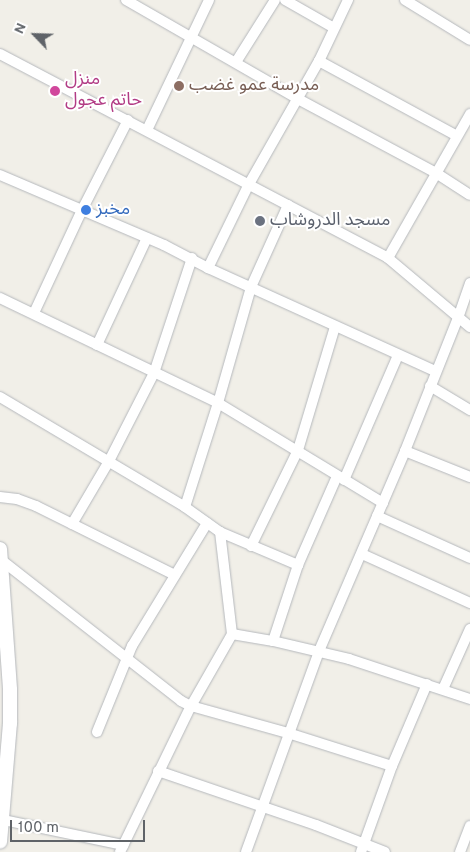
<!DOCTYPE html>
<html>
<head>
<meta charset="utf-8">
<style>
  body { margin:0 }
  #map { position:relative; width:470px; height:852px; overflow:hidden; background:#f1efe8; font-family:Overpass,"Noto Sans Arabic",sans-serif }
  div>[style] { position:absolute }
  .roads { filter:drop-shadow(0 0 1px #b5b8bc) drop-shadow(0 0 1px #b5b8bc) }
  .street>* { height:10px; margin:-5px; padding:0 5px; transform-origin:5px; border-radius:5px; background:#fff }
  .secondary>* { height:14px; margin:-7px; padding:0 7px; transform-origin:7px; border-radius:7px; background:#fff }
  .dots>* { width:14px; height:14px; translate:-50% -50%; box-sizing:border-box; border:2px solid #fff; border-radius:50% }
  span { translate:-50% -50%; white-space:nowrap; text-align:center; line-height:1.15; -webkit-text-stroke:4px #fff; paint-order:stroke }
  .hotel-label { font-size:18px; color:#b23c85 }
  .left { translate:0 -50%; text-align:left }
  .education-label { font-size:18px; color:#785e54 }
  .shop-label { font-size:18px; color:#366cbe }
  .worship-label { font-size:18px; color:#5b616d }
  .north { position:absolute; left:10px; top:10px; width:50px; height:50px; -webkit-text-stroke:4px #fff; paint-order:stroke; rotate:294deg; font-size:14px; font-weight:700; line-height:20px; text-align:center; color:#5f6368 }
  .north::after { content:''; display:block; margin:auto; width:18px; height:22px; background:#5f6368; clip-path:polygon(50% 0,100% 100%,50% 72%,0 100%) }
  .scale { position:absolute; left:10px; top:820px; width:135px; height:22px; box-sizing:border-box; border:2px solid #5f6368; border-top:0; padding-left:6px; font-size:15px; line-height:18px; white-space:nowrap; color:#5f6368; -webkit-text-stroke:4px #fff; paint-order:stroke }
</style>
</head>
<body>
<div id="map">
  <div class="roads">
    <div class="street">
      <i style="left:126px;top:0;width:198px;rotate:29.9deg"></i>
      <i style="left:298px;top:99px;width:157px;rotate:28.2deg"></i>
      <i style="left:436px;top:173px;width:40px;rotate:32.9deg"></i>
      <i style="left:285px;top:0;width:56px;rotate:29.7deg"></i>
      <i style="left:405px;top:0;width:76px;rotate:31.6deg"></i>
      <i style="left:0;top:54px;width:438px;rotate:27.7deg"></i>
      <i style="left:388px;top:258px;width:107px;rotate:40.1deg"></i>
      <i style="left:319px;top:61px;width:157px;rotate:28.5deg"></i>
      <i style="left:236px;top:62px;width:73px;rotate:-57.8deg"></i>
      <i style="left:147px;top:130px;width:144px;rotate:-64.5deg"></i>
      <i style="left:0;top:175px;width:178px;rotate:23.1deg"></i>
      <i style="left:164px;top:245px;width:50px;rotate:27.6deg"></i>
      <i style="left:208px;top:268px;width:249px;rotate:24.4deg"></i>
      <i style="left:388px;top:258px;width:166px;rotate:-60.3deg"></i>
      <i style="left:208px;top:268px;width:93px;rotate:-64deg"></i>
      <i style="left:249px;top:184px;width:142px;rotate:-60.4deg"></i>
      <i style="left:319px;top:61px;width:68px;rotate:-64.6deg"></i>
      <i style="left:0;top:298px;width:242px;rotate:25.7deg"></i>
      <i style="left:218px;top:403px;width:193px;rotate:31.2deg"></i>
      <i style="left:34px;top:313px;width:114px;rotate:-65deg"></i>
      <i style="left:82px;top:210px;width:101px;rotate:-62.9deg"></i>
      <i style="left:97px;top:345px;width:118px;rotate:-65deg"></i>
      <i style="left:430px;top:386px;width:47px;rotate:31deg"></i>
      <i style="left:0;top:397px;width:215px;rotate:30.7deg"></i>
      <i style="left:185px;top:507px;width:43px;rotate:35.5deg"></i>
      <i style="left:220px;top:532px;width:85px;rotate:22.9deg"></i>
      <i style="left:405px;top:451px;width:70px;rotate:21.8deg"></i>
      <i style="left:344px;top:480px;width:136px;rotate:-66.6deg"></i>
      <i style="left:0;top:497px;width:17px;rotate:7deg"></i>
      <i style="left:17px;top:499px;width:20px;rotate:20deg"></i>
      <i style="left:36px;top:506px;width:155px;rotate:26.4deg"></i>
      <i style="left:185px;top:507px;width:109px;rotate:-72.4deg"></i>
      <i style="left:218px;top:403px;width:121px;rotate:-74.1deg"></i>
      <i style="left:251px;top:287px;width:90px;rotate:-65.7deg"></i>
      <i style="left:377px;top:516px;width:102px;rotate:24.3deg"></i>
      <i style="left:72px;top:524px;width:71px;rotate:-59.5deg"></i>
      <i style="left:108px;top:463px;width:101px;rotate:-62.9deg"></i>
      <i style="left:154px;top:373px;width:121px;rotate:-71.7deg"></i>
      <i style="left:251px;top:546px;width:107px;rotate:-63.9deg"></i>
      <i style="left:298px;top:450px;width:128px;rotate:-73.3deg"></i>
      <i style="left:362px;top:554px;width:119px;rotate:24.4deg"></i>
      <i style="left:0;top:559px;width:230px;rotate:38.1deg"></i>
      <i style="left:181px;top:701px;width:11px;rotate:27deg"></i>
      <i style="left:191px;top:706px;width:101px;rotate:15.6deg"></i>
      <i style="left:288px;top:733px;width:109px;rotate:17.6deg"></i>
      <i style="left:232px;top:634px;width:42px;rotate:9.7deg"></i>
      <i style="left:273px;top:641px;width:78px;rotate:13.3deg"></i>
      <i style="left:349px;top:659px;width:127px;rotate:18.3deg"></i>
      <i style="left:273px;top:641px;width:80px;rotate:-71.8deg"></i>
      <i style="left:298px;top:565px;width:97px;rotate:-66.3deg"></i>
      <i style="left:443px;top:689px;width:66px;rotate:-65.8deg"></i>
      <i style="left:97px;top:732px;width:93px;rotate:-67.9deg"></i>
      <i style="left:132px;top:646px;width:144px;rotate:-58.6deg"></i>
      <i style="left:158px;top:771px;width:167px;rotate:18.9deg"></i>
      <i style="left:316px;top:825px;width:74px;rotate:21.4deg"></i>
      <i style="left:3px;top:820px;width:123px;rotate:11.8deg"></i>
      <i style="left:120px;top:852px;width:162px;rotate:-64.1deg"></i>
      <i style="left:191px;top:706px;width:83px;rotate:-60.3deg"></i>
      <i style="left:232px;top:634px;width:103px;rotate:-96.7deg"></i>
      <i style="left:246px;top:852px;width:214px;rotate:-70deg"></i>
      <i style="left:319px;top:651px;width:218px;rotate:-66.7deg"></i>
      <i style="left:405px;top:451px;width:143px;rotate:-68.3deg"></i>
      <i style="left:458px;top:318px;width:37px;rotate:-71deg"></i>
      <i style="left:361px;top:852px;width:91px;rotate:-70.2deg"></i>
      <i style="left:392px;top:766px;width:89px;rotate:-66.9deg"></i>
      <i style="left:460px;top:852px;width:28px;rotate:-69deg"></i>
    </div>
    <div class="secondary">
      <i style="left:0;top:549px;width:141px;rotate:85.9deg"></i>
      <i style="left:10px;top:690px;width:33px;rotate:90deg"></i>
      <i style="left:10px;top:723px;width:119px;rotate:94.8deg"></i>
    </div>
  </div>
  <div class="dots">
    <i style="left:179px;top:86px;background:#8d6e63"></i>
    <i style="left:55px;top:91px;background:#d1479c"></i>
    <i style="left:86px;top:210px;background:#3f7fe0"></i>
    <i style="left:260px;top:221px;background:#6b7280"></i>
  </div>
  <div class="hotel-label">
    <span class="left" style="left:65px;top:91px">منزل<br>حاتم عجول</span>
  </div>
  <div class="education-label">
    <span class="left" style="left:189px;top:86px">مدرسة عمو غضب</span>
  </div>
  <div class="shop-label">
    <span class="left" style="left:96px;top:210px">مخبز</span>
  </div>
  <div class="worship-label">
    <span class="left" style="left:270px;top:221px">مسجد الدروشاب</span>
  </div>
  <div class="north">N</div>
  <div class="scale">100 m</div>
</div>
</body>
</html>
